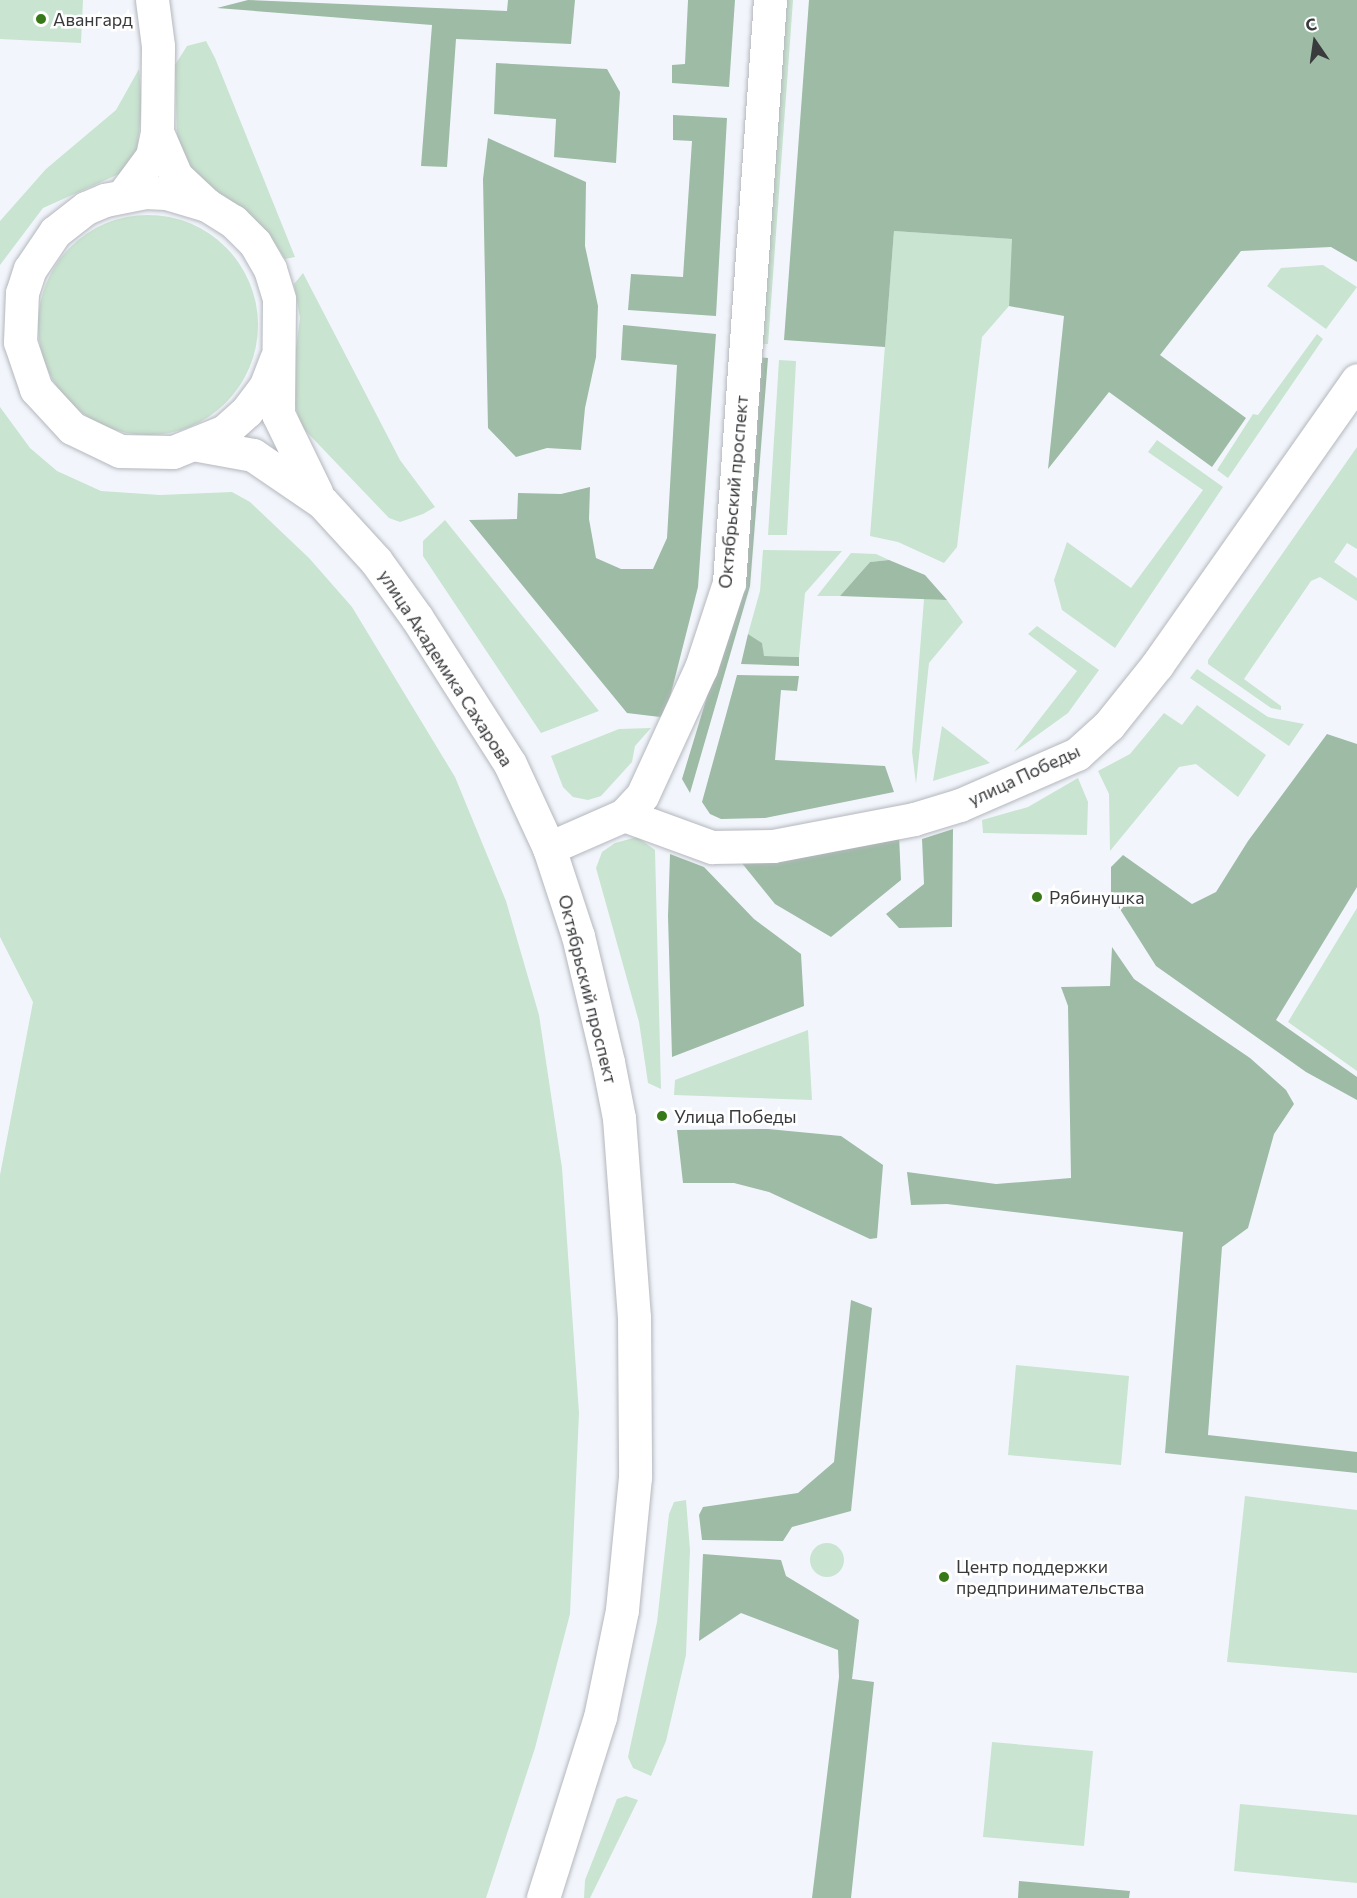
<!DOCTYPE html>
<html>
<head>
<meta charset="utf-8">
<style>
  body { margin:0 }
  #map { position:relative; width:1357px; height:1898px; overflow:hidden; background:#f2f6fc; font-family:Commissioner,sans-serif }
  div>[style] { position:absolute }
  .green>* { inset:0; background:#c9e4d0 }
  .round { border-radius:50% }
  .forest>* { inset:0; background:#9dbba5 }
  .roads { filter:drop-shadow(0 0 2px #b4b7bd) drop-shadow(0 0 2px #b4b7bd) }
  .minor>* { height:33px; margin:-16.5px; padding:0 16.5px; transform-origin:16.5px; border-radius:16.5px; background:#fff }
  .tertiary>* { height:33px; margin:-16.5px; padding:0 16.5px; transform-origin:16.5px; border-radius:16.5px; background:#fff }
  .dots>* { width:16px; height:16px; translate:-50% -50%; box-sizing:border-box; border:3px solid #fff; border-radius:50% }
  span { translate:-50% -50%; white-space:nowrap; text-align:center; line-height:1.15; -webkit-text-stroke:5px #fff; paint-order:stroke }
  .poi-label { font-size:18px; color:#393a3c }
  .left { translate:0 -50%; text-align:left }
  .street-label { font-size:18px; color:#393a3c }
  .north { position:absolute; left:1285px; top:12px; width:60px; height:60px; -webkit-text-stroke:4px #fff; paint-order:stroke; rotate:347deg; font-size:16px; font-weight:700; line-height:24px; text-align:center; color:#393a3c }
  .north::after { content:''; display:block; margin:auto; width:21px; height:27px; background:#393a3c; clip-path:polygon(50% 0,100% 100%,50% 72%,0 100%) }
</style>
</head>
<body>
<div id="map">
  <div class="green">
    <i style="clip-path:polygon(0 0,83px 0,81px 43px,0 39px)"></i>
    <i style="clip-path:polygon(779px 0,793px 0,768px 344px,755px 344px)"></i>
    <i style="clip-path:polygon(206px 41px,215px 58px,295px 257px,285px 259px,269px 234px,186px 169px,177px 140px,175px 65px,187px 46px)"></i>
    <i style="clip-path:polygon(139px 69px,142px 103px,137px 153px,119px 174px,43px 208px,0 265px,0 221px,46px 169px,116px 110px)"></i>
    <i class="round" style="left:38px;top:215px;width:220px;height:220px"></i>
    <i style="clip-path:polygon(894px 231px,1013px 239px,1009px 306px,982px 337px,957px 547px,944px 563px,898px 542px,870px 536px)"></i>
    <i style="clip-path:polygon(1323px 265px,1357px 287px,1326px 329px,1267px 286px,1281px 268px)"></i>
    <i style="clip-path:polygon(303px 273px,400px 460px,435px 507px,423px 514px,400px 522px,389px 518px,300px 425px,291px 387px,300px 318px,294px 284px)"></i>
    <i style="clip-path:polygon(1317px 334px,1323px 339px,1228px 478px,1217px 470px,1253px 414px,1258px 415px)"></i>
    <i style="clip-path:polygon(779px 360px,796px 361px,787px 535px,768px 535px)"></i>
    <i style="clip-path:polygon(0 407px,30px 448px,57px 471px,101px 491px,160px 495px,232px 492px,250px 502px,309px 558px,352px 607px,455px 777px,506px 901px,539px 1015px,562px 1168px,579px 1413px,570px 1614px,535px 1748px,486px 1898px,0 1898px,0 1175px,33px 1002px,0 937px)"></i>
    <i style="clip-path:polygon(1157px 440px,1223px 487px,1115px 648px,1062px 610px,1054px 580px,1067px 542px,1131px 588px,1203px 490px,1148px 452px)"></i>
    <i style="clip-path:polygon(1357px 447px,1357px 549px,1347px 543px,1334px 562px,1357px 578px,1357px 601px,1320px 577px,1311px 581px,1244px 679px,1281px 706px,1281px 710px,1271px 708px,1208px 664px,1208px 660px)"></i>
    <i style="clip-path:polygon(445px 520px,599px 711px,541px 733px,423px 556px,423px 541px)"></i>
    <i style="clip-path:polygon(763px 550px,842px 551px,805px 593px,799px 657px,763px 656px,762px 643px,748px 634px,760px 591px)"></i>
    <i style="clip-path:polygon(851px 553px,876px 554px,889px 560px,870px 562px,840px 596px,817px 596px)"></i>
    <i style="clip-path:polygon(924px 599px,947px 600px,963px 622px,929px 663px,916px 784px,912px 752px)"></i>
    <i style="clip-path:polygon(1037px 626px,1099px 670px,1068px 713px,1014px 752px,1077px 671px,1028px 634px)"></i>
    <i style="clip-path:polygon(1197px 669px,1268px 717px,1304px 724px,1289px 746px,1190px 678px)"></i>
    <i style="clip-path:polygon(1197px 705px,1266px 755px,1238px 797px,1196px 764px,1179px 767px,1110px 851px,1109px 794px,1098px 771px,1130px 754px,1164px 713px,1182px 725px)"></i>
    <i style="clip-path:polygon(942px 726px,990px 763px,933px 781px)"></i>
    <i style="clip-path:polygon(651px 728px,635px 746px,632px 762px,601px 796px,588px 800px,573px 797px,563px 787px,551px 756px,619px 729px)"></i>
    <i style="clip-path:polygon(1078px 778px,1088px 802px,1087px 835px,983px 833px,982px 820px,1028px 807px)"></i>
    <i style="clip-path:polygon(637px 837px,655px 850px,661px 1089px,648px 1083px,639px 1022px,596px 868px,602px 852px,615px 843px)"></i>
    <i style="clip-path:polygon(1357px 908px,1357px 1071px,1288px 1022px)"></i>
    <i style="clip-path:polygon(808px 1030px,812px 1100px,674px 1095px,675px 1080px)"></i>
    <i style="clip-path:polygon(1016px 1365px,1129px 1376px,1121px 1465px,1008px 1455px)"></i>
    <i style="clip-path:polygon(1245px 1496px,1357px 1510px,1357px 1673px,1227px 1662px)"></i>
    <i style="clip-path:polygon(686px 1500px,690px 1550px,686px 1655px,666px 1741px,651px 1776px,633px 1768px,628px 1757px,657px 1622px,669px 1514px,674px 1502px)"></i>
    <i class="round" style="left:810px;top:1543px;width:34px;height:34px"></i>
    <i style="clip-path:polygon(992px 1742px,1093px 1751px,1084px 1846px,983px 1837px)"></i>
    <i style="clip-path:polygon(626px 1796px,638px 1800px,590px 1898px,584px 1898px,585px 1880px,617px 1799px)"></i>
    <i style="clip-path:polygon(1240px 1804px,1357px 1815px,1357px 1883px,1234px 1871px)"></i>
  </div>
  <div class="forest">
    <i style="clip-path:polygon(248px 0,507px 11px,508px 0,575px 0,571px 44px,456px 39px,447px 167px,421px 166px,432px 25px,217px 8px)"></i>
    <i style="clip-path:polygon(688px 0,735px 0,729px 87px,672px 83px,672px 65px,685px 64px)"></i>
    <i style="clip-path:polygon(809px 0,1357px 0,1357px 262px,1331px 247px,1241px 251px,1160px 355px,1246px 418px,1212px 467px,1109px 392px,1048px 469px,1064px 316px,1009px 306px,1012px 239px,894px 231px,885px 347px,784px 340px)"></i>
    <i style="clip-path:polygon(496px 63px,607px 69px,620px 92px,616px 163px,554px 157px,556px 119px,494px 114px)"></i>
    <i style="clip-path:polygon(673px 115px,727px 118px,716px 316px,628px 310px,631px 274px,683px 277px,692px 141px,673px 140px)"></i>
    <i style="clip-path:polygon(488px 138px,586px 182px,585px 246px,598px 306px,596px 357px,585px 408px,581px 450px,547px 448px,516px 457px,488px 428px,483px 179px)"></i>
    <i style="clip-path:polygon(623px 325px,716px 334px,698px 587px,666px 713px,660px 717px,627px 713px,469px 520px,517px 519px,518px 493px,561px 494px,590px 487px,589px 519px,596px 558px,621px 569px,653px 569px,667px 538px,677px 365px,621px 360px)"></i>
    <i style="clip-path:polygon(756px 357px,768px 358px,750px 586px,690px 793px,682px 779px,740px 588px)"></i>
    <i style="clip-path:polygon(889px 560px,925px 575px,947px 600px,840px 596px,870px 562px)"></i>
    <i style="clip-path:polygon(748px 634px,762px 643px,764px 656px,799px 657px,799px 666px,741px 664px)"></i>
    <i style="clip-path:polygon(737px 675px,799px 676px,797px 691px,781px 690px,775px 760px,885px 766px,894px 792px,765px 818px,721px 819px,710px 814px,702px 802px)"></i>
    <i style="clip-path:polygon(1327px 734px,1357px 744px,1357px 887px,1276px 1020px,1357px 1077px,1357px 1100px,1306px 1072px,1156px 966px,1111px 895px,1111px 867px,1123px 855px,1192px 904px,1216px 892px,1248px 841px)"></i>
    <i style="clip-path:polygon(953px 829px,952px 927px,899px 928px,886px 914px,924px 884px,922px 839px)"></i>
    <i style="clip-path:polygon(899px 835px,901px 880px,831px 937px,775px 904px,741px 862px)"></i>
    <i style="clip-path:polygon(670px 854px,704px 867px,754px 919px,801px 954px,804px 1006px,672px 1057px,668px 916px)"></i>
    <i style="clip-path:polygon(1112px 947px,1134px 979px,1250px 1058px,1286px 1090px,1294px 1104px,1274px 1134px,1248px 1228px,1222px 1247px,1208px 1435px,1357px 1452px,1357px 1473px,1165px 1453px,1183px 1232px,947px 1204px,911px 1205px,907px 1172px,996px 1184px,1071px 1178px,1068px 1006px,1061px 987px,1110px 986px)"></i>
    <i style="clip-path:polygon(768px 1129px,841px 1136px,883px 1165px,877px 1238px,870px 1239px,769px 1192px,734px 1183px,683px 1183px,677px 1130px)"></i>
    <i style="clip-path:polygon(851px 1300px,872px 1308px,851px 1511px,792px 1527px,783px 1541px,702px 1540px,699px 1515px,703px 1507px,798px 1493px,834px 1462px)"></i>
    <i style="clip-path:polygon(703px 1554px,781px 1560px,786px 1576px,859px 1620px,852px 1679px,874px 1682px,851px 1898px,812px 1898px,839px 1677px,838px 1650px,741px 1613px,699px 1641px)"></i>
    <i style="clip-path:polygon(1019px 1881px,1130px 1891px,1129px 1898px,1018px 1898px)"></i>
  </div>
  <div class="roads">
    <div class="minor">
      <i style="left:157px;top:132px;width:48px;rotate:66.6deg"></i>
      <i style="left:176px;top:176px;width:42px;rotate:43.1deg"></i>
      <i style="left:124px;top:194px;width:47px;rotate:-53.6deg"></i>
      <i style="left:152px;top:156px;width:25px;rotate:-78deg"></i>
      <i style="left:157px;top:132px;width:86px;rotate:-89.3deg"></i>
      <i style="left:158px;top:46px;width:46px;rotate:-97.4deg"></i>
      <i style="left:624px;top:815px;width:94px;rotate:20deg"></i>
      <i style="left:712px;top:847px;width:61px;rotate:-0.9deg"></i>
      <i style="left:773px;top:846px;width:144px;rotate:-10.8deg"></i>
      <i style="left:914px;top:819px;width:48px;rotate:-16.9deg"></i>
      <i style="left:960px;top:805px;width:128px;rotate:-23.6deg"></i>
      <i style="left:1077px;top:754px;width:43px;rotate:-42.2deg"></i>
      <i style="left:1109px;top:725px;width:77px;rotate:-51.3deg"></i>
      <i style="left:1157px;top:665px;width:348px;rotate:-54.9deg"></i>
      <i style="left:549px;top:848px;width:82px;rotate:-23.7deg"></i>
      <i style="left:624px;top:815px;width:26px;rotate:-47deg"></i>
      <i style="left:642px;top:796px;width:141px;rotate:-65.3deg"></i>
      <i style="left:701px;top:668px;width:89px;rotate:-71.8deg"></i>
      <i style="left:729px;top:583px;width:584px;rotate:-85.98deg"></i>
    </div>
    <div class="tertiary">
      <i style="left:276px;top:359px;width:30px;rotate:111deg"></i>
      <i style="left:265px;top:387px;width:30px;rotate:127deg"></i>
      <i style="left:247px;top:411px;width:30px;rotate:138deg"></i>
      <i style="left:225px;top:431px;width:56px;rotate:158deg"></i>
      <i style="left:173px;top:452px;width:53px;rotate:-178.9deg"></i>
      <i style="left:120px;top:451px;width:53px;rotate:-154.4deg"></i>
      <i style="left:72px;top:428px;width:53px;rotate:-132.7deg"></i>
      <i style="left:36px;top:389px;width:50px;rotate:-108.8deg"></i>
      <i style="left:20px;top:342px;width:49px;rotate:-87.7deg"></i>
      <i style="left:22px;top:293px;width:25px;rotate:-72deg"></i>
      <i style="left:30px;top:269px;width:45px;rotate:-56deg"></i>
      <i style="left:55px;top:232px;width:39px;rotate:-38deg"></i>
      <i style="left:86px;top:208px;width:21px;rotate:-23deg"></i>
      <i style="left:105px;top:200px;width:41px;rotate:-11.3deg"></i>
      <i style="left:145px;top:192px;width:21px;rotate:3deg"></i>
      <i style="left:166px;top:193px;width:43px;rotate:16.3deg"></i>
      <i style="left:207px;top:205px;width:31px;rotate:32deg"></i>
      <i style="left:233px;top:221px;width:31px;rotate:45deg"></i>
      <i style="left:255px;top:243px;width:30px;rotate:60deg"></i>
      <i style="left:270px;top:269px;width:31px;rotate:73deg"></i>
      <i style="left:279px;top:299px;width:115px;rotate:90.5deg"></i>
      <i style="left:278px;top:414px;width:87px;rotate:64deg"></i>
      <i style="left:198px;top:445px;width:56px;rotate:10.3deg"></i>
      <i style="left:253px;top:455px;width:83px;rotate:34.3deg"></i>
      <i style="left:322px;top:502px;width:80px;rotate:47.5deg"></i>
      <i style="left:376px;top:561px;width:70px;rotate:54.3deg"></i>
      <i style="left:417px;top:618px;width:173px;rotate:57.5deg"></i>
      <i style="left:510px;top:764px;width:93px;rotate:65.1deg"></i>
      <i style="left:549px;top:848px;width:93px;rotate:71.8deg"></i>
      <i style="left:578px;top:936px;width:130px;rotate:76.6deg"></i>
      <i style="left:608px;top:1062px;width:57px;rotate:78.9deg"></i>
      <i style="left:619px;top:1118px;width:200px;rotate:85.7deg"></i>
      <i style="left:634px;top:1317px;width:160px;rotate:89.6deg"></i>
      <i style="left:635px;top:1477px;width:134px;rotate:95.6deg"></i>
      <i style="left:622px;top:1610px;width:109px;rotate:101.6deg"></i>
      <i style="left:600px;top:1717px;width:190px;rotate:107.5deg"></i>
    </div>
  </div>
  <div class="dots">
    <i style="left:41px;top:19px;background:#377918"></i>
    <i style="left:1037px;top:897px;background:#377918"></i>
    <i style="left:662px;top:1116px;background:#377918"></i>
    <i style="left:944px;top:1577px;background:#377918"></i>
  </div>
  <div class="poi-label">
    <span class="left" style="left:53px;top:19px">Авангард</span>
    <span class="left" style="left:1049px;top:897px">Рябинушка</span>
    <span class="left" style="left:674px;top:1116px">Улица Победы</span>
    <span class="left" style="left:956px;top:1577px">Центр поддержки<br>предпринимательства</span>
  </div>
  <div class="street-label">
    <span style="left:733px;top:492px;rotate:-85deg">Октябрьский проспект</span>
    <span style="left:446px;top:668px;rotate:57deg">улица Академика Сахарова</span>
    <span style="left:1024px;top:775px;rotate:-25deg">улица Победы</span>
    <span style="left:588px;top:989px;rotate:76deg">Октябрьский проспект</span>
  </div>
  <div class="north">С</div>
</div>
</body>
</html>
